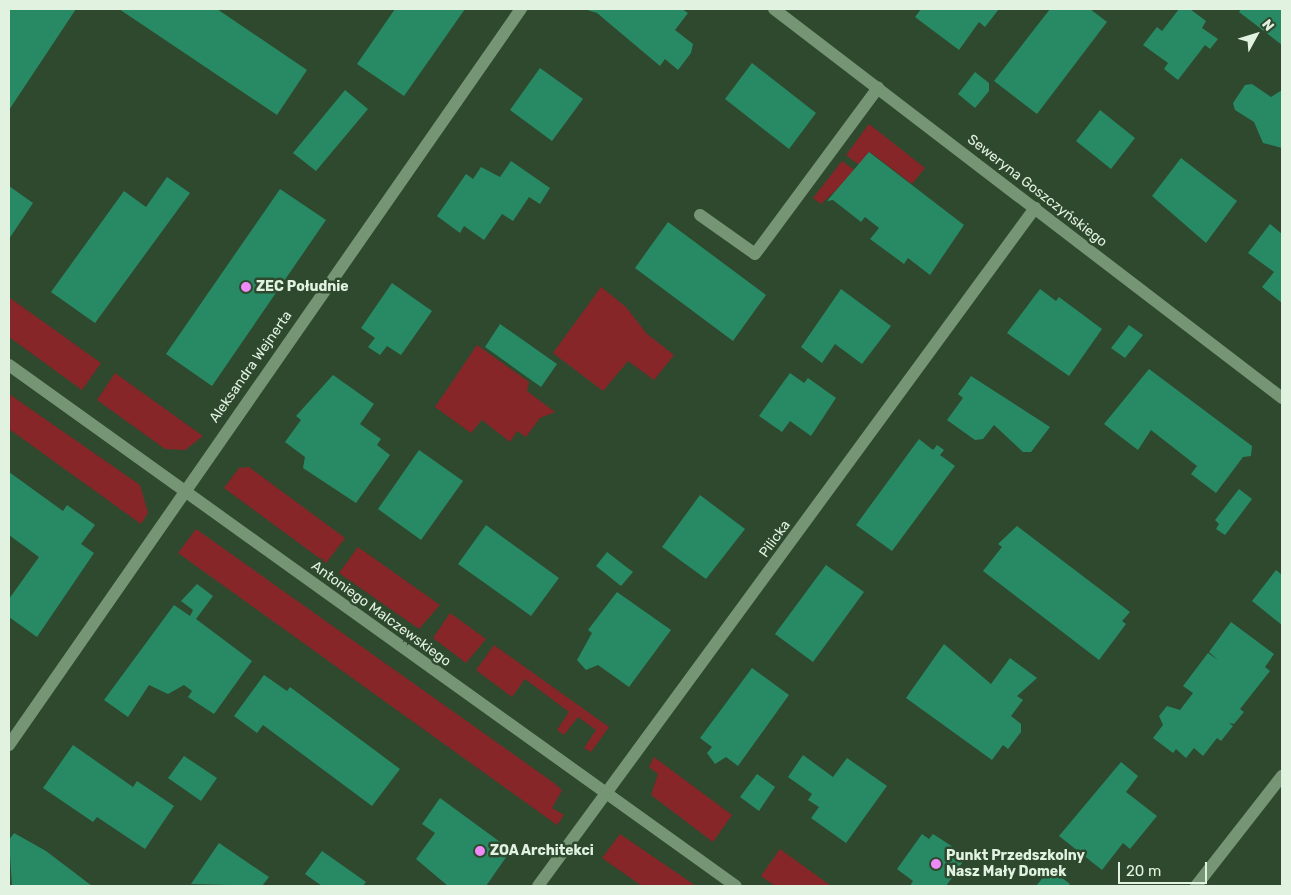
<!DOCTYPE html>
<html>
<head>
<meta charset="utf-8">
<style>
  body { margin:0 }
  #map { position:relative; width:1291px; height:895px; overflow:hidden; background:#2e492d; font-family:Rubik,sans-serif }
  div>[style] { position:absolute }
  .green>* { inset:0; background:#872628 }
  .building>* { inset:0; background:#288a65 }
  .minor>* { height:12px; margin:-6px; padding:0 6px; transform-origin:6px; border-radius:6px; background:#759574 }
  .dots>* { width:14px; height:14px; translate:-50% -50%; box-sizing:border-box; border:2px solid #2e492d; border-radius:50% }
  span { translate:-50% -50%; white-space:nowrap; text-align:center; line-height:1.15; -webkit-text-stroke:5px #2e492d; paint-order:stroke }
  .street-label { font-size:14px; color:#e2f2e1 }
  .poi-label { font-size:14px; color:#e2f2e1; font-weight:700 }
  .left { translate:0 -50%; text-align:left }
  .frame { position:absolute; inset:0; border:10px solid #e2f2e1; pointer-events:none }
  .north { position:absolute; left:1231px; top:10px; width:50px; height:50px; -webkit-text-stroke:4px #2e492d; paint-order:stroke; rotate:51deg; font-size:14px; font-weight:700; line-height:20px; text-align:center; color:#e2f2e1 }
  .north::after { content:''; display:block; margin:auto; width:18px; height:22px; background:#e2f2e1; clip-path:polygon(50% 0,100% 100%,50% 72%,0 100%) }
  .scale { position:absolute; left:1118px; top:862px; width:89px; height:22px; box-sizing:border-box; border:2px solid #e2f2e1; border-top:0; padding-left:6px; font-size:15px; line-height:18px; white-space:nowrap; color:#e2f2e1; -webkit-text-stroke:4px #2e492d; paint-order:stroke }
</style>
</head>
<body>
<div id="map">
  <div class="green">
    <i style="clip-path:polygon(869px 124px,925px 168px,912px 184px,870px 152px,859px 165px,846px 155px)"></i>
    <i style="clip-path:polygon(842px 161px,856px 171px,821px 204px,813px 198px)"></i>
    <i style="clip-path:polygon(601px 287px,626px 307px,647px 334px,674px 355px,654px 380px,628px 361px,603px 391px,553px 353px)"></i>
    <i style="clip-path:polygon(10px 298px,101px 363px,82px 390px,9px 337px)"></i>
    <i style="clip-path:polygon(477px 345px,529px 382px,527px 391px,555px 412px,540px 418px,526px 437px,517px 431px,510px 442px,482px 420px,471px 433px,435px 407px)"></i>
    <i style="clip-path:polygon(115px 373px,203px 436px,185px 450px,165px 449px,97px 400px)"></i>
    <i style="clip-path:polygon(9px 394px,140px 485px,148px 513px,141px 524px,9px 429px)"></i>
    <i style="clip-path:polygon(249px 467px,345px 538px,326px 563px,224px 488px,239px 468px)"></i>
    <i style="clip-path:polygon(196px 529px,554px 783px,562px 790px,552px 808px,564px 815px,557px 825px,178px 553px)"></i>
    <i style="clip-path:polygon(358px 547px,440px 605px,419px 629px,339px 573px)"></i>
    <i style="clip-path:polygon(450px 613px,486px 639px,466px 663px,433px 638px)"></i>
    <i style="clip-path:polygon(494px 645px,609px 727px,591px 752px,584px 748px,596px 730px,578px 717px,564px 735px,557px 730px,569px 712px,525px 679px,512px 697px,476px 670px)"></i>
    <i style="clip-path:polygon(654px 757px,732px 815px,713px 842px,651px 795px,658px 774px,649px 767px)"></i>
    <i style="clip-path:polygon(620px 834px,696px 886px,642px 886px,602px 858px)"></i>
    <i style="clip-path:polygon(780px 849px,831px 886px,775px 886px,761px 876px)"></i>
  </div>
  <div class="building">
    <i style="clip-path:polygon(10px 9px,76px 9px,9px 110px,9px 10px)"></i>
    <i style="clip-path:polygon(119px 9px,217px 9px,307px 70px,277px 115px)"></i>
    <i style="clip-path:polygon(395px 9px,465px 9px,404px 96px,357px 64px)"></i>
    <i style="clip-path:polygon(584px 9px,682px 9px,688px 13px,675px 30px,693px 44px,691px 53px,678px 70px,665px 59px,660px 66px,597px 13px)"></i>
    <i style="clip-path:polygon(921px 9px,999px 9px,985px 27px,979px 22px,959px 50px,915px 17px)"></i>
    <i style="clip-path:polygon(1050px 9px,1090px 9px,1107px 22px,1037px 114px,994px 81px)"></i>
    <i style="clip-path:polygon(1179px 9px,1190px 9px,1206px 21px,1202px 28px,1218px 39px,1210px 49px,1205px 45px,1178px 80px,1164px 69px,1168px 63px,1143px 45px,1157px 27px,1162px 31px)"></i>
    <i style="clip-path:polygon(1241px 9px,1282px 9px,1282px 45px,1239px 12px)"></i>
    <i style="clip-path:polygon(752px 63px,816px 113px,789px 149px,725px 99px)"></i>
    <i style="clip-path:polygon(540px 68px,583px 99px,552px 141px,510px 110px)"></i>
    <i style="clip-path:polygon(975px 72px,989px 83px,989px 91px,975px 108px,958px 94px)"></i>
    <i style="clip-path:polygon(1252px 84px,1271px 97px,1282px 90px,1282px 148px,1263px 143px,1254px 122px,1235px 110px,1233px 103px,1245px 85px)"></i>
    <i style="clip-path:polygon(345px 90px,368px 109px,316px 171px,293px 153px)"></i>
    <i style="clip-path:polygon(1100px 110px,1135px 138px,1111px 169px,1076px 141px)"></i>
    <i style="clip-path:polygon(869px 152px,964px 225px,930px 275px,908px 258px,904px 264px,870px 239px,879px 228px,865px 217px,861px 222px,833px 200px,827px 201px)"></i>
    <i style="clip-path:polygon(1181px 158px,1237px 201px,1206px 243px,1152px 196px)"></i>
    <i style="clip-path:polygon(511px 161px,550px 188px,540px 204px,529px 197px,513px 221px,502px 214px,484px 240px,464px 226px,460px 233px,437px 216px,466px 174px,473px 179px,481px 167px,500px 177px)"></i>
    <i style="clip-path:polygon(167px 177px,190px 193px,95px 323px,51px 292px,124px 191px,146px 207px)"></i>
    <i style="clip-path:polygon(9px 186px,33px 203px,9px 239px)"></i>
    <i style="clip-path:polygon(280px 189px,326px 220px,212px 386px,166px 354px)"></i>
    <i style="clip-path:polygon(668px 222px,766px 295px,733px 341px,635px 268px)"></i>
    <i style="clip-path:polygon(1270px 224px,1282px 234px,1282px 303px,1262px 287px,1274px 272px,1248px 253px)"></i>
    <i style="clip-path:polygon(392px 283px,432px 311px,401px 355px,387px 346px,380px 355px,368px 347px,375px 338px,361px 328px)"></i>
    <i style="clip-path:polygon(841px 289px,891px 326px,862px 364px,835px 344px,822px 363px,801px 347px)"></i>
    <i style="clip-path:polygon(1040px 289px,1056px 301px,1059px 297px,1102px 329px,1069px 376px,1007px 333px)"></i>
    <i style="clip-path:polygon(500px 324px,557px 364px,541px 387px,485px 347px)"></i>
    <i style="clip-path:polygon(1129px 325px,1143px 335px,1125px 358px,1111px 348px)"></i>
    <i style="clip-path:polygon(1149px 369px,1252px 446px,1251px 456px,1243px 457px,1216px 493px,1191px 474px,1197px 466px,1151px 430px,1138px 450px,1104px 424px)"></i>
    <i style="clip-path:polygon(790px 373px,804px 383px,808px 378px,836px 398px,811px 436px,790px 421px,782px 432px,759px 416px)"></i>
    <i style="clip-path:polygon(333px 375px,374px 404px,360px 424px,381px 439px,377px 445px,390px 455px,356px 503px,303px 468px,305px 457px,285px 442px,301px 420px,296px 416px)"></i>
    <i style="clip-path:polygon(971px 376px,1050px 427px,1031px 452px,1023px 452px,994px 425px,983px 439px,975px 440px,947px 420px,963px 398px,958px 394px)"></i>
    <i style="clip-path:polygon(919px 439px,933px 450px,937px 445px,944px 450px,940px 455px,955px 466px,892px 551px,856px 525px)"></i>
    <i style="clip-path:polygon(419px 450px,463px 481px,421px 540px,378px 509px)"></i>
    <i style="clip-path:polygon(9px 472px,63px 511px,67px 505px,95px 525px,81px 544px,94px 553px,37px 637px,9px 617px,9px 599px,39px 557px,9px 535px)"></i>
    <i style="clip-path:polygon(1239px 489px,1252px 499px,1225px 535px,1216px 529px,1219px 524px,1215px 520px)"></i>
    <i style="clip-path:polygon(700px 495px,745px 529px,706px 579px,662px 547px)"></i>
    <i style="clip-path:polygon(486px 525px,559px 578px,531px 616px,458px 564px)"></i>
    <i style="clip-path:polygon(1017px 526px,1130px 612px,1122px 621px,1126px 624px,1099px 660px,983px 571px,1002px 547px,998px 544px)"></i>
    <i style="clip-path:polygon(607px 552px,633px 572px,621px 586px,596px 566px)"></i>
    <i style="clip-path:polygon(826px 565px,864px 592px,813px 662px,775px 634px)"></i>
    <i style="clip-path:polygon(1276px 570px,1282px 575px,1282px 625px,1252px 601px)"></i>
    <i style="clip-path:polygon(197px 584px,213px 596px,196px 619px,252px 661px,214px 714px,188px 697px,192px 691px,184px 685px,168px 694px,149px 685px,128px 717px,104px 700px,174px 605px,190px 616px,193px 610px,181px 601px)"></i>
    <i style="clip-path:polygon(617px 592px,671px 630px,629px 687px,598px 665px,586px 670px,577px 660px,592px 633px,588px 630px)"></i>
    <i style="clip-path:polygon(1231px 622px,1274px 654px,1265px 667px,1270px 671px,1240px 709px,1244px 712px,1234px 724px,1229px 723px,1233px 726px,1221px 741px,1217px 738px,1203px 756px,1194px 748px,1186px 758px,1176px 749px,1173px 753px,1153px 738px,1163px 725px,1159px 716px,1167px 706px,1180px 710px,1193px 693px,1183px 686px,1208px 653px,1218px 660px,1209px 652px)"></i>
    <i style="clip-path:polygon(944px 644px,991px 684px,1010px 658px,1037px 678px,1017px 696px,1023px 700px,1011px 716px,1021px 724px,1021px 732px,1008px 749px,1003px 745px,992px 760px,906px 698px)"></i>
    <i style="clip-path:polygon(752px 668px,789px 695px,738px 766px,726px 757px,715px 764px,707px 753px,712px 747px,700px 738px)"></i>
    <i style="clip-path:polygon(264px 675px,287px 691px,290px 687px,400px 769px,372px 806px,263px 725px,257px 733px,234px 716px)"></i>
    <i style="clip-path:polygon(73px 745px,133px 787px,137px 781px,174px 806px,145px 849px,97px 817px,93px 822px,43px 788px)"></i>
    <i style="clip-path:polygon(803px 755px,833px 777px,847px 758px,887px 786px,846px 843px,811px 818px,819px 807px,808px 800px,812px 794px,788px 777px)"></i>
    <i style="clip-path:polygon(184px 756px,217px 778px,201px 801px,168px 778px)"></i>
    <i style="clip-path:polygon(1121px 762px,1138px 776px,1126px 792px,1157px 816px,1130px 849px,1123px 843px,1102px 870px,1059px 836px)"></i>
    <i style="clip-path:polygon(757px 774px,775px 787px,759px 811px,740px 797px)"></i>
    <i style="clip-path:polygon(440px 798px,511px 850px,486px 886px,448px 886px,416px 859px,435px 833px,422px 824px)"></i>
    <i style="clip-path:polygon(14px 833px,46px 851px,92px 886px,12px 886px,9px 840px)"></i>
    <i style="clip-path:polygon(922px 834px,929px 839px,933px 834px,967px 856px,946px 886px,910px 886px,913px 881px,897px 869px)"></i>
    <i style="clip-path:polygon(219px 843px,269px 877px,262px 886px,191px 884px)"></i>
    <i style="clip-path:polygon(322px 851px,366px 882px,363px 886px,322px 886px,305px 874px)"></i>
    <i style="clip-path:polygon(1050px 869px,1070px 884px,1068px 886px,1036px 886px)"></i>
  </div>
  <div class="minor">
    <i style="left:774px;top:9px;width:640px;rotate:37.44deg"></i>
    <i style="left:700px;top:215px;width:67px;rotate:35.3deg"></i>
    <i style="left:755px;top:254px;width:207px;rotate:-53.5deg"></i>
    <i style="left:9px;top:365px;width:894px;rotate:35.63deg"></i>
    <i style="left:9px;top:745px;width:897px;rotate:-55.18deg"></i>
    <i style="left:538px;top:886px;width:841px;rotate:-53.76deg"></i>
    <i style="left:1196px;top:886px;width:140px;rotate:-52deg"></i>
  </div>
  <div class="dots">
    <i style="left:246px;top:287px;background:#ee8bf8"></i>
    <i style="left:480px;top:851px;background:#ee8bf8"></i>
    <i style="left:936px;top:864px;background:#ee8bf8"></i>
  </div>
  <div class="street-label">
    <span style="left:1037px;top:191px;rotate:38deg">Seweryna Goszczyńskiego</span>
    <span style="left:251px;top:367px;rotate:-55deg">Aleksandra Wejnerta</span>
    <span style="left:775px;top:539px;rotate:-54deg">Pilicka</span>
    <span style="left:381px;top:614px;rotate:36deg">Antoniego Malczewskiego</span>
  </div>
  <div class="poi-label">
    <span class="left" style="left:256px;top:287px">ZEC Południe</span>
    <span class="left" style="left:490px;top:851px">ZOA Architekci</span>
    <span class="left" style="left:946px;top:864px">Punkt Przedszkolny<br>Nasz Mały Domek</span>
  </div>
  <div class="frame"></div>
  <div class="north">N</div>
  <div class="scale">20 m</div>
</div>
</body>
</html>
